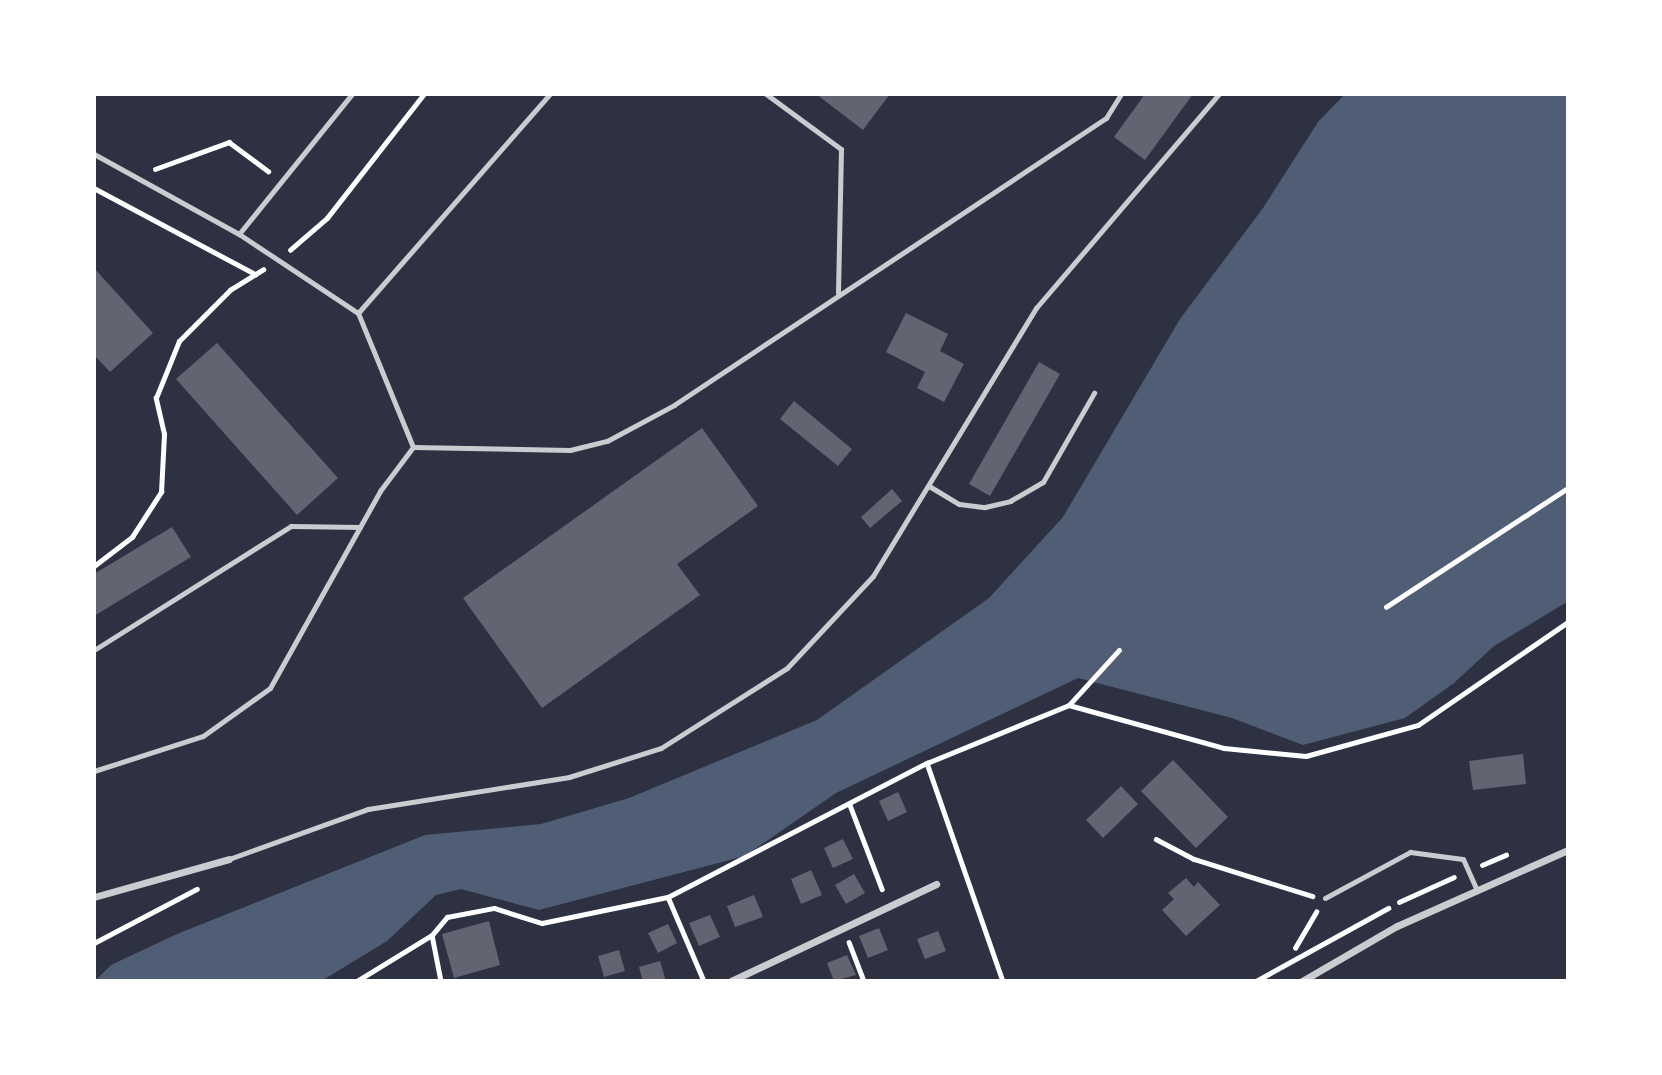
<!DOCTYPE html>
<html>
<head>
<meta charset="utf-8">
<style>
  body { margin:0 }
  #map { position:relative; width:1662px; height:1075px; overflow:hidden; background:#2d3142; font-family:"Alegreya Sans",sans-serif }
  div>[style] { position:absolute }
  .water>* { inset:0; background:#4f5d75 }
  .building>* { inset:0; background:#626471 }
  .path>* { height:4.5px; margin:-2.25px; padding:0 2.25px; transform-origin:2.25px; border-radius:2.25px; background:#fff }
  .service>* { height:5px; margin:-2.5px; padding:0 2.5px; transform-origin:2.5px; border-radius:2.5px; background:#caccd0 }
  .minor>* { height:7px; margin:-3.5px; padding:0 3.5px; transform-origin:3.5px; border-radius:3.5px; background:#caccd0 }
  span { translate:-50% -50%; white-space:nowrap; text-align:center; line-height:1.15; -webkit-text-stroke:7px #fff; paint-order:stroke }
  .frame { position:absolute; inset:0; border:96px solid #fff; pointer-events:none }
</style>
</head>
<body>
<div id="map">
  <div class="water">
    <i style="clip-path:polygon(1344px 95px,1567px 95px,1567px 602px,1494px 646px,1454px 683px,1405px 718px,1303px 745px,1232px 718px,1078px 678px,836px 793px,745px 856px,539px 910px,461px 889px,436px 895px,387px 941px,323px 980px,95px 981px,111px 965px,177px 934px,425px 835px,541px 824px,629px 798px,817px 720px,989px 598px,1063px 517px,1180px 319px,1263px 208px,1318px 122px)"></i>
  </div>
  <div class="building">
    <i style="clip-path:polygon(816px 94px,890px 94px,863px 130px)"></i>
    <i style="clip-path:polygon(1145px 94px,1193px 94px,1145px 160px,1114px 137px)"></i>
    <i style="clip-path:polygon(94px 268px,153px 333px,110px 372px,94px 355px)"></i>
    <i style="clip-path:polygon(906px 313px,948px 334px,940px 351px,964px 364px,944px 402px,917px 388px,925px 372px,886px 352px)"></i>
    <i style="clip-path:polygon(217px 343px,338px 478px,297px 515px,176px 379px)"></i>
    <i style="clip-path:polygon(1039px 362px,1060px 374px,990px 496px,969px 484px)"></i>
    <i style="clip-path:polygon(794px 401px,852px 449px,838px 466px,780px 419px)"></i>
    <i style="clip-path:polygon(702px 428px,758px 506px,677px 564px,700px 595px,542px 708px,463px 598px)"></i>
    <i style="clip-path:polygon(892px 489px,902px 501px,870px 528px,861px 517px)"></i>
    <i style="clip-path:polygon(172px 527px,191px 557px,94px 616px,94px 574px)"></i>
    <i style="clip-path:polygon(1523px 754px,1526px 784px,1473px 790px,1469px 761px)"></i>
    <i style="clip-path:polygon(1173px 760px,1228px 817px,1196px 848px,1141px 791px)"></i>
    <i style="clip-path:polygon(1121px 786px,1138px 804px,1103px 838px,1086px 820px)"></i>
    <i style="clip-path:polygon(898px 792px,907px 812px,888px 821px,879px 801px)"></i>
    <i style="clip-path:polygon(843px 839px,853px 859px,833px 868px,824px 848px)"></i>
    <i style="clip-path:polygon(811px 870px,822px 895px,801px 904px,791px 879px)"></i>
    <i style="clip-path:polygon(854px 874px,865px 893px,846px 904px,835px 885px)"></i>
    <i style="clip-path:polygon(1186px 878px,1194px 887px,1198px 882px,1220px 905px,1186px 936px,1162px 910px,1174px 899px,1168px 893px)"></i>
    <i style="clip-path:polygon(754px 895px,763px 917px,735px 927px,727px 906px)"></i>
    <i style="clip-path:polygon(710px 915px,720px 937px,699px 946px,689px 923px)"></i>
    <i style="clip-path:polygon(489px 921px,500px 965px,454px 978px,442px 934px)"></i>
    <i style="clip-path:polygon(668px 924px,677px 943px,658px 953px,648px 933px)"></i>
    <i style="clip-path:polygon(879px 928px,888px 950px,868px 958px,859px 936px)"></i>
    <i style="clip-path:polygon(938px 931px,946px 951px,925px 959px,917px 939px)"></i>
    <i style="clip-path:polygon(619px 950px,625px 971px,604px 977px,598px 956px)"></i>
    <i style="clip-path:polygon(847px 955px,856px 975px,834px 981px,827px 963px)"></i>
    <i style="clip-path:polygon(660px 961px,666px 981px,643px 981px,639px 967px)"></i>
  </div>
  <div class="path">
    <i style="left:155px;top:169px;width:79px;rotate:-20deg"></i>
    <i style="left:229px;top:142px;width:49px;rotate:36.6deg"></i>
    <i style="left:94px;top:188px;width:183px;rotate:28.1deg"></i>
    <i style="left:290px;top:250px;width:49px;rotate:-40.9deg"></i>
    <i style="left:327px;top:218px;width:157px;rotate:-52deg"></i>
    <i style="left:94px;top:566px;width:48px;rotate:-37.3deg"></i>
    <i style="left:132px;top:537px;width:54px;rotate:-57.2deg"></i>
    <i style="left:161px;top:492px;width:58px;rotate:-87deg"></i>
    <i style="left:164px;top:434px;width:37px;rotate:-103deg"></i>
    <i style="left:156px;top:398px;width:61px;rotate:-68deg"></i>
    <i style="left:179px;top:341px;width:72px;rotate:-45deg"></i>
    <i style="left:230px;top:290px;width:39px;rotate:-32deg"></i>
    <i style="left:1386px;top:607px;width:217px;rotate:-33.2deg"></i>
    <i style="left:1069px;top:705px;width:74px;rotate:-47.7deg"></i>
    <i style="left:927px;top:763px;width:231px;rotate:70.8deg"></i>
    <i style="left:850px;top:805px;width:90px;rotate:69.1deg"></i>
    <i style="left:1156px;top:839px;width:43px;rotate:27.8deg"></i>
    <i style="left:1194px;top:859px;width:124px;rotate:17.4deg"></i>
    <i style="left:1482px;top:865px;width:26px;rotate:-23deg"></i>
    <i style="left:668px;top:897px;width:91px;rotate:66.8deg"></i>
    <i style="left:1399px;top:902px;width:60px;rotate:-24.4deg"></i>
    <i style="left:432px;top:935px;width:47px;rotate:78.9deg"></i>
    <i style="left:849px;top:942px;width:42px;rotate:69deg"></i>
    <i style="left:94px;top:943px;width:116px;rotate:-27.7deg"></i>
    <i style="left:1295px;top:948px;width:42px;rotate:-59.7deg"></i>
    <i style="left:357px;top:981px;width:88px;rotate:-31.5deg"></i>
    <i style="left:432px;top:935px;width:23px;rotate:-50deg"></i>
    <i style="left:447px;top:917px;width:48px;rotate:-10.8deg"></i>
    <i style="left:494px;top:908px;width:50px;rotate:17.4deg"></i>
    <i style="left:542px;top:923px;width:129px;rotate:-11.7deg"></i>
    <i style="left:668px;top:897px;width:292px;rotate:-27.4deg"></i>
    <i style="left:927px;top:763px;width:153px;rotate:-22.2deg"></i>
    <i style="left:1069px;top:705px;width:161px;rotate:15.5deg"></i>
    <i style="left:1224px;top:748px;width:82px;rotate:5.6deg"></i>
    <i style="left:1306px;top:756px;width:116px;rotate:-15.5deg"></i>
    <i style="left:1418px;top:725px;width:182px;rotate:-34.5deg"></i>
    <i style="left:1256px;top:981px;width:151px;rotate:-28.9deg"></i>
  </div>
  <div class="service">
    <i style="left:766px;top:94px;width:93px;rotate:36.3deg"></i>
    <i style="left:841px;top:149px;width:144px;rotate:91.2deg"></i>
    <i style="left:94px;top:154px;width:166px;rotate:28.9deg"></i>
    <i style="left:239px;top:234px;width:143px;rotate:33.6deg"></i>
    <i style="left:239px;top:234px;width:180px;rotate:-51.1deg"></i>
    <i style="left:413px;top:447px;width:157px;rotate:1.1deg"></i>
    <i style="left:570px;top:450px;width:38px;rotate:-14deg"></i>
    <i style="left:607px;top:441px;width:76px;rotate:-28.2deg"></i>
    <i style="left:674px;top:405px;width:519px;rotate:-33.6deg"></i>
    <i style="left:1106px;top:118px;width:28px;rotate:-58deg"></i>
    <i style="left:929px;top:486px;width:35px;rotate:31deg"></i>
    <i style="left:959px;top:504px;width:26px;rotate:7deg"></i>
    <i style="left:985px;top:507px;width:26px;rotate:-13deg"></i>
    <i style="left:1010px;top:501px;width:38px;rotate:-30deg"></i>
    <i style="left:1043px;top:482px;width:103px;rotate:-60.2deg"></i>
    <i style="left:94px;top:650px;width:233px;rotate:-32.2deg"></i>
    <i style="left:291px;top:526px;width:69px;rotate:0.8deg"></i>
    <i style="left:94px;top:771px;width:114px;rotate:-17.8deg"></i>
    <i style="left:203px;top:736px;width:82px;rotate:-35.6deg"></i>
    <i style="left:270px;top:688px;width:226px;rotate:-60.8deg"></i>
    <i style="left:380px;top:491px;width:55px;rotate:-53.1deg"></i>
    <i style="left:413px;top:447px;width:145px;rotate:-112.3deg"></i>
    <i style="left:358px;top:313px;width:291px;rotate:-48.8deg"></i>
    <i style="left:229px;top:859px;width:148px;rotate:-19.8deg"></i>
    <i style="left:368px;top:809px;width:204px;rotate:-9deg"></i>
    <i style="left:569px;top:777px;width:96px;rotate:-17.5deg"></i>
    <i style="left:661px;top:748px;width:149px;rotate:-32.4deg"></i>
    <i style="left:787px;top:668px;width:126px;rotate:-46.9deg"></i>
    <i style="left:873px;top:576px;width:314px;rotate:-58.7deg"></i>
    <i style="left:1036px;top:308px;width:282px;rotate:-49.5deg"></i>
    <i style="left:1325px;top:898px;width:97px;rotate:-28.4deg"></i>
    <i style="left:1410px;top:852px;width:53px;rotate:7.5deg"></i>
    <i style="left:1463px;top:859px;width:34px;rotate:66deg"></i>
  </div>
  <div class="minor">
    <i style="left:94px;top:897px;width:140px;rotate:-15.7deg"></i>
    <i style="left:731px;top:981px;width:227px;rotate:-25.3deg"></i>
    <i style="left:1302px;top:981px;width:110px;rotate:-30.1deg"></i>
    <i style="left:1397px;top:926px;width:187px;rotate:-24deg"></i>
  </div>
  <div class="frame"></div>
</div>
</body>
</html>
